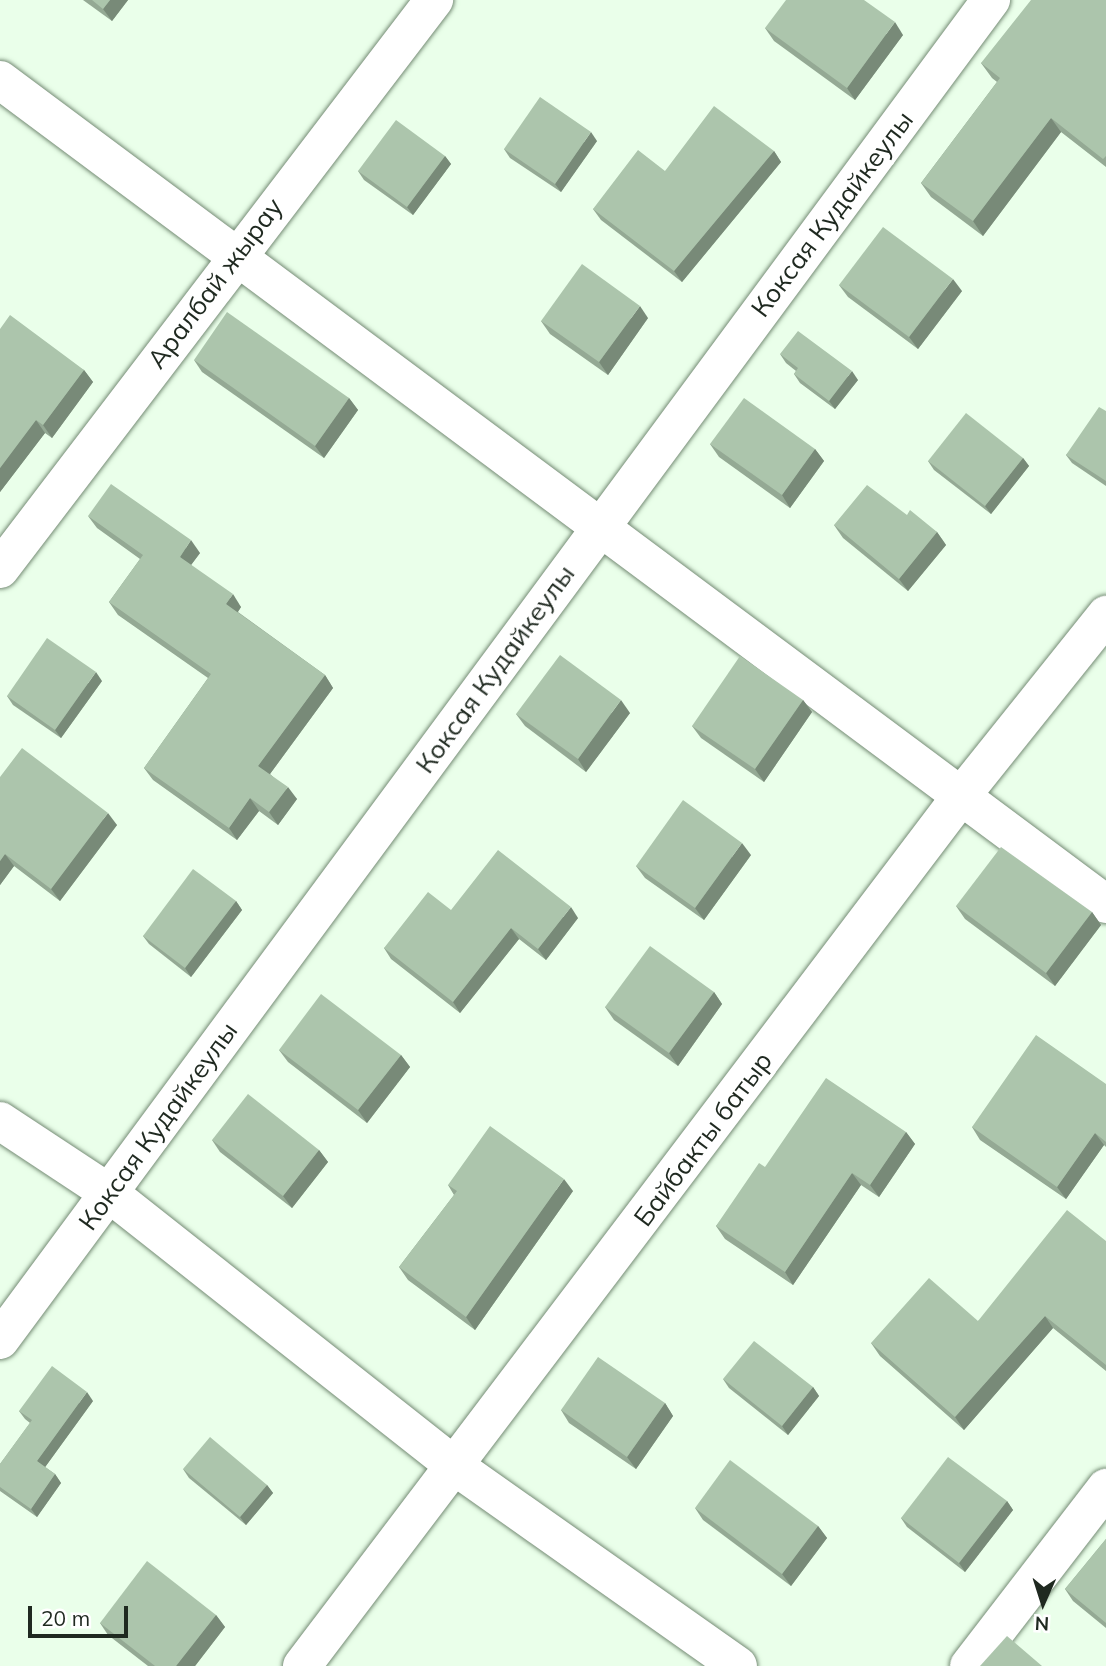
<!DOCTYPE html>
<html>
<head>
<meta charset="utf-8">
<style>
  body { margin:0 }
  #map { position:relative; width:1106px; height:1666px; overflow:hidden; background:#eaffea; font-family:Mulish,sans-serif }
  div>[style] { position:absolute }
  .roads { filter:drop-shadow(0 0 2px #758c75) drop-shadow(0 0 2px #758c75) }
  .minor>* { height:38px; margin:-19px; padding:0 19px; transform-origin:19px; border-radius:19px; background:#fff }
  .wall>* { inset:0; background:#94a994 }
  .shaded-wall>* { inset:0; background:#788a78 }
  .building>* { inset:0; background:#acc5ac }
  span { translate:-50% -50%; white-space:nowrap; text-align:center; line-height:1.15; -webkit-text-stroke:7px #fff; paint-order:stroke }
  .street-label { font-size:26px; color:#1f2920 }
  .north { position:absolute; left:1008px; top:1568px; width:70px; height:70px; -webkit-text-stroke:5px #fff; paint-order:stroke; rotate:183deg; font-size:19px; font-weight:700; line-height:28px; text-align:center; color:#1f2920 }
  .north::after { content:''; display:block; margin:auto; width:24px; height:32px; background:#1f2920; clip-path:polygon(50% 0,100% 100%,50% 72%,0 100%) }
  .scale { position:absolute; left:28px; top:1606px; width:100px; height:32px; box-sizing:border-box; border:4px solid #1f2920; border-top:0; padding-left:9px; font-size:21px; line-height:24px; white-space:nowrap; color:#1f2920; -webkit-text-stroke:5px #fff; paint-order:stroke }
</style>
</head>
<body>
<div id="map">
  <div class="roads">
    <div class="minor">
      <i style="left:0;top:80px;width:1379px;rotate:36.69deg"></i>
      <i style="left:0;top:569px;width:716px;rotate:-52.67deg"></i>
      <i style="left:0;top:1121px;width:131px;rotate:33.4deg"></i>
      <i style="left:109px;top:1193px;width:442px;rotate:38.3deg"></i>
      <i style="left:456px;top:1467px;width:345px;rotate:35.2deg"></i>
      <i style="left:0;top:1340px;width:1667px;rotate:-53.52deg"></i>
      <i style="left:302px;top:1666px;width:1093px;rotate:-52.85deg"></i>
      <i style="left:962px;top:795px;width:231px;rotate:-51.3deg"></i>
      <i style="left:969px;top:1666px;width:225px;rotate:-52.4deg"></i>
    </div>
  </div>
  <div class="wall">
    <i style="clip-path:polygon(83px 0,128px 0,112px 21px)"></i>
    <i style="clip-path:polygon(1106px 0,1106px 167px,1061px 132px,983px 236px,931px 197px,921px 183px,997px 82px,992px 78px,981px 63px)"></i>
    <i style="clip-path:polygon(765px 28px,903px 35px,855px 100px,774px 41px)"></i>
    <i style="clip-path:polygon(597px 141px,561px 192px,510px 158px,504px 149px)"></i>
    <i style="clip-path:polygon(774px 151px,781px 162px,682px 282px,601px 220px,593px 209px,665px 171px)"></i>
    <i style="clip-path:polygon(445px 156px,451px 164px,413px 215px,364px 180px,358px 171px)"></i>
    <i style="clip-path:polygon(839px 285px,962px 291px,918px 349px,848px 297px)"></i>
    <i style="clip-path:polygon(648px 318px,608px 375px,550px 334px,541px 321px)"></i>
    <i style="clip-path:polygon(0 329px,84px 370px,93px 382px,52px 438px,45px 433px,0 492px)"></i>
    <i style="clip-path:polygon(780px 354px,858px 380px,835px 409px,800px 383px,794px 374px,796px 371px,786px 363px)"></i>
    <i style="clip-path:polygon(194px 360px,349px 398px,358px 410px,324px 458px,202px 372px)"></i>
    <i style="clip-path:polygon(1106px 411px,1106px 486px,1072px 463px,1066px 455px)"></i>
    <i style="clip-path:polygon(710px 444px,815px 449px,824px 461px,790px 508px,719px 457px)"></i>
    <i style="clip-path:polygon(1023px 458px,1029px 466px,991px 514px,934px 470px,928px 461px)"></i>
    <i style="clip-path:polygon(907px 515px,937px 532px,946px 545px,908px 591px,843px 538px,834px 525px)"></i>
    <i style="clip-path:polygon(88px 516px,200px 553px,191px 565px,241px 607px,238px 612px,325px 675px,333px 688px,270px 774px,297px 799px,278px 825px,259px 811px,237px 840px,153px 780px,144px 768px,208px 678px,118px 615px,109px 602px,140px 559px,97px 528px)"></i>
    <i style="clip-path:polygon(102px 681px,61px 738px,13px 705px,7px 696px)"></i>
    <i style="clip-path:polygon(803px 700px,812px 712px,764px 782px,701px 738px,692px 726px)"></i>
    <i style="clip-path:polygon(630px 713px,586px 772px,525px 726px,516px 714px)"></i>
    <i style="clip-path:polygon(0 777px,117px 825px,60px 901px,14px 866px,0 885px)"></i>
    <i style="clip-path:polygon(751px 855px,704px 920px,645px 878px,636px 866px)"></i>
    <i style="clip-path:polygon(236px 901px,242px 910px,191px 977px,149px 944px,143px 936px)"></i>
    <i style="clip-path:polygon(956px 906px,1092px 912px,1101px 925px,1055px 986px,965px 919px)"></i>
    <i style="clip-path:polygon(451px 910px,578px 918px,546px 960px,519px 939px,460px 1013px,391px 959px,384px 948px)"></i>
    <i style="clip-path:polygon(714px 992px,722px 1004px,678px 1066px,614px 1020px,605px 1007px)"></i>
    <i style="clip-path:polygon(279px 1050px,401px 1055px,410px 1067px,367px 1123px,288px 1062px)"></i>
    <i style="clip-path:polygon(1106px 1084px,1106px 1147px,1104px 1145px,1066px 1199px,980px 1140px,972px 1127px)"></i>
    <i style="clip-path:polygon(906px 1132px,915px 1144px,879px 1197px,861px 1185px,793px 1285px,725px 1239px,716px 1226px,765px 1167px)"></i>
    <i style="clip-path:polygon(212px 1140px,319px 1150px,328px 1162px,292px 1208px,220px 1152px)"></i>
    <i style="clip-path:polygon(448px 1185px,573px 1191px,475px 1330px,408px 1280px,399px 1267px,454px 1195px)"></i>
    <i style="clip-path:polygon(1106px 1241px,1106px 1371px,1053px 1328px,964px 1430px,880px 1356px,871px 1343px,978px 1321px)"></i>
    <i style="clip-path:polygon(723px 1379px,813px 1387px,819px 1396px,788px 1435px,729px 1388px)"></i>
    <i style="clip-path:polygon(93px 1401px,45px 1467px,55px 1474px,61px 1483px,37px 1517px,0 1491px,0 1464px,30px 1423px,25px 1419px,19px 1411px)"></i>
    <i style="clip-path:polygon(665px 1403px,673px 1416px,636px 1469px,569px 1423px,561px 1410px)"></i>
    <i style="clip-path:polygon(183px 1469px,267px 1485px,273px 1493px,246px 1525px,189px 1478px)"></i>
    <i style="clip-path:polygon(1007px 1501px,1013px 1510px,965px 1572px,907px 1527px,901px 1518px)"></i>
    <i style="clip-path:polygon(695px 1508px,818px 1526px,827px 1538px,791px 1586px,703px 1520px)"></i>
    <i style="clip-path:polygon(1106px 1539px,1106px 1628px,1073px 1601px,1065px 1589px)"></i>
    <i style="clip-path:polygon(216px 1615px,225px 1627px,195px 1666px,148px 1666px,108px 1635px,100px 1623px)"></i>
  </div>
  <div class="shaded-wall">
    <i style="clip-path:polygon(110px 0,128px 0,112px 21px,103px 9px)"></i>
    <i style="clip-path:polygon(895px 22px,903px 35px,855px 100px,847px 88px)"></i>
    <i style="clip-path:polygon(1051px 118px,1061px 132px,983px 236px,973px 221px)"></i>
    <i style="clip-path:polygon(591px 132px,597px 141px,561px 192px,555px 184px)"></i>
    <i style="clip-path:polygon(774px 151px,781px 162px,682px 282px,674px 271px)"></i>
    <i style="clip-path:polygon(445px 156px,451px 164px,413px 215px,407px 207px)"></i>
    <i style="clip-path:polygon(953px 279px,962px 291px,918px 349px,909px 337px)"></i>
    <i style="clip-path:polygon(640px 306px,648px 318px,608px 375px,599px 362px)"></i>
    <i style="clip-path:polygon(84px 370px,93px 382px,52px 438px,43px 425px)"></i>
    <i style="clip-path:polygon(852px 371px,858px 380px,835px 409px,829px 401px)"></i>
    <i style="clip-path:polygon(349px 398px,358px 410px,324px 458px,315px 446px)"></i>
    <i style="clip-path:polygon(36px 420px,45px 433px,0 492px,0 468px)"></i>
    <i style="clip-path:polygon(815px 449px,824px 461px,790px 508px,782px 495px)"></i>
    <i style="clip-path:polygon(1023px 458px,1029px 466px,991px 514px,985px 506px)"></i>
    <i style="clip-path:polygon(937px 532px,946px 545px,908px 591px,899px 579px)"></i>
    <i style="clip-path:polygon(191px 540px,200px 553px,188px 569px,180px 557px)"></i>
    <i style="clip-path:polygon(233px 594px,241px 607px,235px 616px,226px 604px)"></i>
    <i style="clip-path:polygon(96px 672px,102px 681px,61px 738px,55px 730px)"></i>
    <i style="clip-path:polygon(325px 675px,333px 688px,267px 778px,258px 766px)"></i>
    <i style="clip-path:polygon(621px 700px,630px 713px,586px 772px,578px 759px)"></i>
    <i style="clip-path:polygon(803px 700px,812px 712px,764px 782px,755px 769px)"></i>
    <i style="clip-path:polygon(288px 787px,297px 799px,278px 825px,269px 812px)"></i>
    <i style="clip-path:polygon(250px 798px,259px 811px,237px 840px,229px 828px)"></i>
    <i style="clip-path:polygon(108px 813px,117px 825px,60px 901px,51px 889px)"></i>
    <i style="clip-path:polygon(742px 843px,751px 855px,704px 920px,695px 908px)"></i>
    <i style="clip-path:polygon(5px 854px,14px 866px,0 885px,0 861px)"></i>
    <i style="clip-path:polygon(236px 901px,242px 910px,191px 977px,185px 968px)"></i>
    <i style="clip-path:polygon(571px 907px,578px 918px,546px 960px,538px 949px)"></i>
    <i style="clip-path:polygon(1092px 912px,1101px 925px,1055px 986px,1046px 973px)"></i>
    <i style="clip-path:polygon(511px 928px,519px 939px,460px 1013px,453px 1002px)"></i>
    <i style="clip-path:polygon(714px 992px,722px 1004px,678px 1066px,669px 1053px)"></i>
    <i style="clip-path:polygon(401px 1055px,410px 1067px,367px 1123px,358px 1110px)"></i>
    <i style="clip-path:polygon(906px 1132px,915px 1144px,879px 1197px,870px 1185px)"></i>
    <i style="clip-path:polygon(1095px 1133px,1104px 1145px,1066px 1199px,1057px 1187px)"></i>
    <i style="clip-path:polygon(319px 1150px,328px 1162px,292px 1208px,283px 1196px)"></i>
    <i style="clip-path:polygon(852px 1173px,861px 1185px,793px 1285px,785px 1272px)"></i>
    <i style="clip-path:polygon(564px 1179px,573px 1191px,475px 1330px,466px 1317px)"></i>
    <i style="clip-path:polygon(1045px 1316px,1053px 1328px,964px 1430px,955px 1417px)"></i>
    <i style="clip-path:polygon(813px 1387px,819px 1396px,788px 1435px,782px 1426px)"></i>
    <i style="clip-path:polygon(87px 1392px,93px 1401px,43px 1470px,37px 1461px)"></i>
    <i style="clip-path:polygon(665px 1403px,673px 1416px,636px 1469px,627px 1457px)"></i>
    <i style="clip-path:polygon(55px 1474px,61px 1483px,37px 1517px,31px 1509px)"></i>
    <i style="clip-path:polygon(267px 1485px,273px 1493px,246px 1525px,240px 1517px)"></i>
    <i style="clip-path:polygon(1007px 1501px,1013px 1510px,965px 1572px,959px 1563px)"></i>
    <i style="clip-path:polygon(818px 1526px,827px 1538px,791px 1586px,782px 1574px)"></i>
    <i style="clip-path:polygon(216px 1615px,225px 1627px,195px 1666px,176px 1666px)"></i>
  </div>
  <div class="building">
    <i style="clip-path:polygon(92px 0,110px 0,103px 9px)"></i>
    <i style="clip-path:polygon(786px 0,864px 0,895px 22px,847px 88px,765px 28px)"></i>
    <i style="clip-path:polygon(1031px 0,1106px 0,1106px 156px,1103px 159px,1051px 118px,973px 221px,921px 183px,1000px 78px,981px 63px)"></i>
    <i style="clip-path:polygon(540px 97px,591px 132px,555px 184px,504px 149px)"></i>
    <i style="clip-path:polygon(714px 106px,774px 151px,674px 271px,593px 209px,638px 150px,665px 171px)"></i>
    <i style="clip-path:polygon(396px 120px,445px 156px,407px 207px,358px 171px)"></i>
    <i style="clip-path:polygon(883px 227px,953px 279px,909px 337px,839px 285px)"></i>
    <i style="clip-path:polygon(582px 264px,640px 306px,599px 362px,541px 321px)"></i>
    <i style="clip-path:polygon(227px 312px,349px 398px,315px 446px,194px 360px)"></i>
    <i style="clip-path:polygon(10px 315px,84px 370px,43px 425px,36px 420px,0 468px,0 329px)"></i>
    <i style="clip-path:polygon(798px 331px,852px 371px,829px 401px,794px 374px,798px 368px,780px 354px)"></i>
    <i style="clip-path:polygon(744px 398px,815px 449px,782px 495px,710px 444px)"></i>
    <i style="clip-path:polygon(1099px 407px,1106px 411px,1106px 481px,1066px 455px)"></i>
    <i style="clip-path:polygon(966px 413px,1023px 458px,985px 506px,928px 461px)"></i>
    <i style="clip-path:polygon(111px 484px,191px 540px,180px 557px,233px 594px,226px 604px,325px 675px,258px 766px,288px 787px,269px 812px,250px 798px,229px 828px,144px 768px,211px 674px,109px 602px,143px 555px,88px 516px)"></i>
    <i style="clip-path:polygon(867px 485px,907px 515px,910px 510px,937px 532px,899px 579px,834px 525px)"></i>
    <i style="clip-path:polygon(47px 638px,96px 672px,55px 730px,7px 696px)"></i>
    <i style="clip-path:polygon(560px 655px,621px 700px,578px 759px,516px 714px)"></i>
    <i style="clip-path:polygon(740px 656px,803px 700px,755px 769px,692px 726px)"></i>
    <i style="clip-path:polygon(22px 748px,108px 813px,51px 889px,5px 854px,0 861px,0 777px)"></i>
    <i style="clip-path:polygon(683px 800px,742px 843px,695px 908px,636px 866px)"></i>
    <i style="clip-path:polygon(1001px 847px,1092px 912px,1046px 973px,956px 906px)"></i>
    <i style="clip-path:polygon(498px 850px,571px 907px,538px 949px,511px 928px,453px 1002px,384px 948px,428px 892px,451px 910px)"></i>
    <i style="clip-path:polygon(193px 869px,236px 901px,185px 968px,143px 936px)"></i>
    <i style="clip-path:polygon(650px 946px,714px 992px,669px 1053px,605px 1007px)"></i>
    <i style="clip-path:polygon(321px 994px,401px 1055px,358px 1110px,279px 1050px)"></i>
    <i style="clip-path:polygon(1036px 1035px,1106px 1084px,1106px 1142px,1095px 1133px,1057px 1187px,972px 1127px)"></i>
    <i style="clip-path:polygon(826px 1078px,906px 1132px,870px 1185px,852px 1173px,785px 1272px,716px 1226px,759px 1163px,765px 1167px)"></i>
    <i style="clip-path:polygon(248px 1094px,319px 1150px,283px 1196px,212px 1140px)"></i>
    <i style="clip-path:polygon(490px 1126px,564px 1179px,466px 1317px,399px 1267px,457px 1191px,448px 1185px)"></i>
    <i style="clip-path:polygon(1067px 1210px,1106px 1241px,1106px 1365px,1045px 1316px,955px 1417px,871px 1343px,929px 1278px,978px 1321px)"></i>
    <i style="clip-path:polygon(754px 1341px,813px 1387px,782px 1426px,723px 1379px)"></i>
    <i style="clip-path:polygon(598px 1357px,665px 1403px,627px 1457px,561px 1410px)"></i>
    <i style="clip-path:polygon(52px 1366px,87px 1392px,37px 1461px,55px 1474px,31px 1509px,0 1487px,0 1464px,32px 1420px,19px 1411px)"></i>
    <i style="clip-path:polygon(210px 1437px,267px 1485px,240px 1517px,183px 1469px)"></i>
    <i style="clip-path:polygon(948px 1457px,1007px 1501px,959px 1563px,901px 1518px)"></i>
    <i style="clip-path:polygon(730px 1460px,818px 1526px,782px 1574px,695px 1508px)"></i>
    <i style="clip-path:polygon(1106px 1539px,1106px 1623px,1065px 1589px)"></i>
    <i style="clip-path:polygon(147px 1561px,216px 1615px,176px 1666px,155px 1666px,100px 1623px)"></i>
    <i style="clip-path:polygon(1007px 1636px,1042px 1666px,980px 1666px)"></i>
  </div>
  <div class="street-label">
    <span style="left:832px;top:214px;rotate:-53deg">Коксая Кудайкеулы</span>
    <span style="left:215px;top:283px;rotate:-53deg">Аралбай жырау</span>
    <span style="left:495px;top:669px;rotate:-54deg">Коксая Кудайкеулы</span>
    <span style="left:158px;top:1126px;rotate:-54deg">Коксая Кудайкеулы</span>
    <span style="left:703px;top:1139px;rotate:-53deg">Байбакты батыр</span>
  </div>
  <div class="north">N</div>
  <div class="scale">20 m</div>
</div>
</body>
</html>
